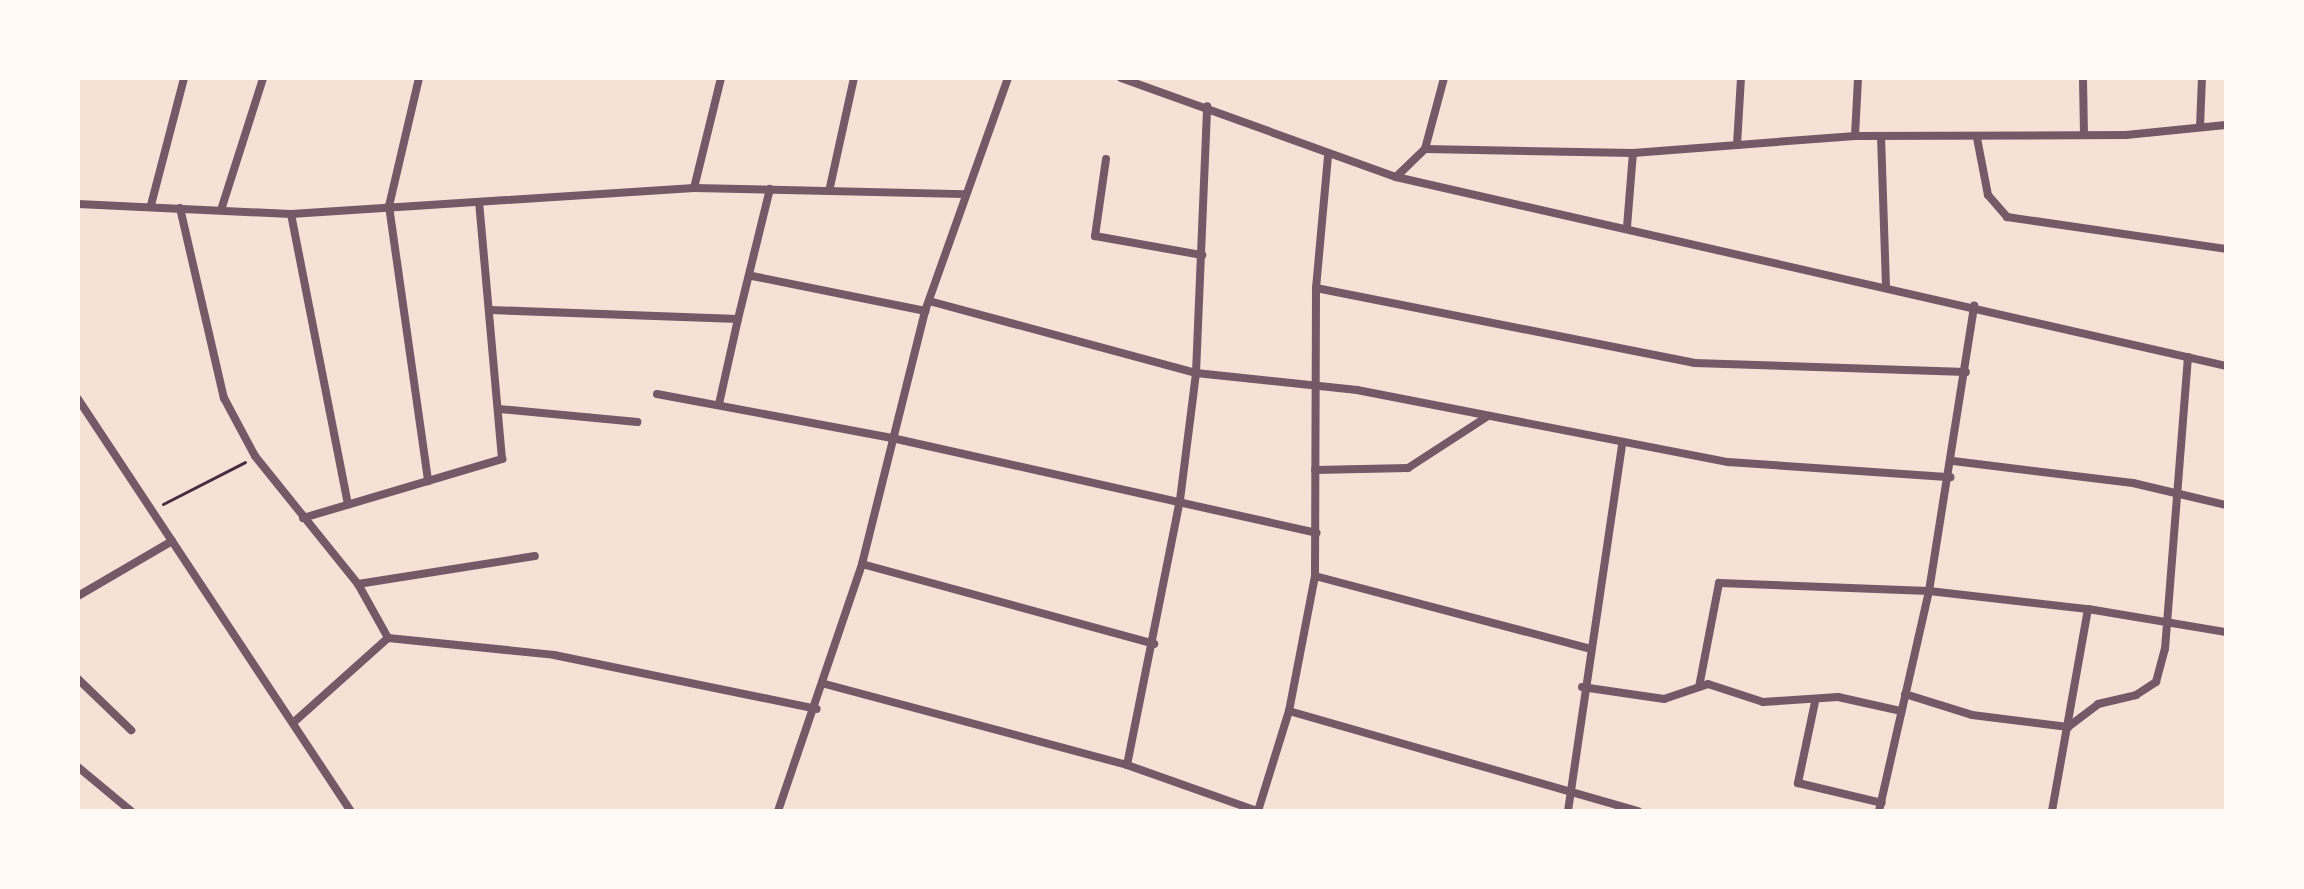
<!DOCTYPE html>
<html>
<head>
<meta charset="utf-8">
<style>
  body { margin:0 }
  #map { position:relative; width:2304px; height:889px; overflow:hidden; background:#f7e1d7; font-family:"Asap Condensed",sans-serif }
  div>[style] { position:absolute }
  .path>* { height:3px; margin:-1.5px; padding:0 1.5px; transform-origin:1.5px; border-radius:1.5px; background:#4a2c40 }
  .minor>* { height:8px; margin:-4px; padding:0 4px; transform-origin:4px; border-radius:4px; background:#755966 }
  span { translate:-50% -50%; white-space:nowrap; text-align:center; line-height:1.15; -webkit-text-stroke:6px #fffaf5; paint-order:stroke }
  .frame { position:absolute; inset:0; border:80px solid #fffaf5; pointer-events:none }
</style>
</head>
<body>
<div id="map">
  <div class="path">
    <i style="left:163px;top:504px;width:92px;rotate:-27.1deg"></i>
  </div>
  <div class="minor">
    <i style="left:419px;top:78px;width:131px;rotate:103.2deg"></i>
    <i style="left:389px;top:206px;width:278px;rotate:81.9deg"></i>
    <i style="left:1121px;top:78px;width:292px;rotate:19.8deg"></i>
    <i style="left:1396px;top:177px;width:851px;rotate:12.83deg"></i>
    <i style="left:2083px;top:78px;width:57px;rotate:89deg"></i>
    <i style="left:2200px;top:127px;width:49px;rotate:-87.7deg"></i>
    <i style="left:1855px;top:136px;width:58px;rotate:-87deg"></i>
    <i style="left:1881px;top:136px;width:151px;rotate:88.1deg"></i>
    <i style="left:1977px;top:138px;width:58px;rotate:79.1deg"></i>
    <i style="left:1988px;top:195px;width:29px;rotate:49deg"></i>
    <i style="left:2007px;top:217px;width:221px;rotate:8.3deg"></i>
    <i style="left:1737px;top:145px;width:67px;rotate:-86.6deg"></i>
    <i style="left:1425px;top:149px;width:208px;rotate:1.1deg"></i>
    <i style="left:1633px;top:153px;width:223px;rotate:-4.4deg"></i>
    <i style="left:1855px;top:136px;width:271px;rotate:-0.2deg"></i>
    <i style="left:2126px;top:135px;width:100px;rotate:-5.7deg"></i>
    <i style="left:1106px;top:159px;width:78px;rotate:98.1deg"></i>
    <i style="left:1095px;top:236px;width:109px;rotate:10.1deg"></i>
    <i style="left:1396px;top:177px;width:40px;rotate:-44deg"></i>
    <i style="left:1425px;top:149px;width:73px;rotate:-75deg"></i>
    <i style="left:830px;top:187px;width:112px;rotate:-77.6deg"></i>
    <i style="left:694px;top:188px;width:113px;rotate:-76.2deg"></i>
    <i style="left:78px;top:204px;width:213px;rotate:2.7deg"></i>
    <i style="left:291px;top:214px;width:404px;rotate:-3.7deg"></i>
    <i style="left:694px;top:188px;width:270px;rotate:1.3deg"></i>
    <i style="left:151px;top:205px;width:131px;rotate:-75.4deg"></i>
    <i style="left:180px;top:208px;width:195px;rotate:77deg"></i>
    <i style="left:224px;top:398px;width:66px;rotate:61.9deg"></i>
    <i style="left:255px;top:456px;width:164px;rotate:51.2deg"></i>
    <i style="left:358px;top:584px;width:62px;rotate:60.9deg"></i>
    <i style="left:388px;top:638px;width:167px;rotate:5.8deg"></i>
    <i style="left:554px;top:655px;width:268px;rotate:11.6deg"></i>
    <i style="left:221px;top:210px;width:139px;rotate:-72.3deg"></i>
    <i style="left:291px;top:214px;width:296px;rotate:78.9deg"></i>
    <i style="left:1627px;top:227px;width:74px;rotate:-85.4deg"></i>
    <i style="left:752px;top:276px;width:177px;rotate:11.4deg"></i>
    <i style="left:1316px;top:288px;width:385px;rotate:11.2deg"></i>
    <i style="left:1694px;top:363px;width:272px;rotate:1.9deg"></i>
    <i style="left:929px;top:301px;width:277px;rotate:15.1deg"></i>
    <i style="left:1196px;top:373px;width:162px;rotate:6deg"></i>
    <i style="left:1357px;top:390px;width:378px;rotate:11deg"></i>
    <i style="left:1728px;top:462px;width:223px;rotate:3.9deg"></i>
    <i style="left:491px;top:310px;width:247px;rotate:2.1deg"></i>
    <i style="left:738px;top:319px;width:134px;rotate:-76.2deg"></i>
    <i style="left:657px;top:394px;width:239px;rotate:10.6deg"></i>
    <i style="left:892px;top:438px;width:435px;rotate:12.6deg"></i>
    <i style="left:78px;top:399px;width:494px;rotate:56.5deg"></i>
    <i style="left:719px;top:404px;width:87px;rotate:-77.4deg"></i>
    <i style="left:499px;top:409px;width:139px;rotate:5.4deg"></i>
    <i style="left:1953px;top:461px;width:181px;rotate:7deg"></i>
    <i style="left:2133px;top:483px;width:96px;rotate:13.3deg"></i>
    <i style="left:1315px;top:470px;width:93px;rotate:-1.2deg"></i>
    <i style="left:1408px;top:468px;width:95px;rotate:-33deg"></i>
    <i style="left:303px;top:518px;width:208px;rotate:-16.5deg"></i>
    <i style="left:502px;top:459px;width:258px;rotate:-95.1deg"></i>
    <i style="left:862px;top:564px;width:303px;rotate:15.3deg"></i>
    <i style="left:1315px;top:576px;width:282px;rotate:14.8deg"></i>
    <i style="left:358px;top:584px;width:179px;rotate:-9deg"></i>
    <i style="left:78px;top:596px;width:109px;rotate:-30.3deg"></i>
    <i style="left:78px;top:679px;width:74px;rotate:43.9deg"></i>
    <i style="left:825px;top:684px;width:313px;rotate:15deg"></i>
    <i style="left:1127px;top:765px;width:138px;rotate:19.5deg"></i>
    <i style="left:1582px;top:687px;width:83px;rotate:8.3deg"></i>
    <i style="left:1664px;top:699px;width:46px;rotate:-18.8deg"></i>
    <i style="left:1708px;top:684px;width:58px;rotate:18.1deg"></i>
    <i style="left:1763px;top:702px;width:75px;rotate:-3.8deg"></i>
    <i style="left:1838px;top:697px;width:65px;rotate:12.5deg"></i>
    <i style="left:1699px;top:687px;width:106px;rotate:-79.1deg"></i>
    <i style="left:1719px;top:583px;width:210px;rotate:2.2deg"></i>
    <i style="left:1929px;top:591px;width:160px;rotate:6.5deg"></i>
    <i style="left:1905px;top:694px;width:70px;rotate:17.4deg"></i>
    <i style="left:1972px;top:715px;width:97px;rotate:7.1deg"></i>
    <i style="left:2068px;top:727px;width:38px;rotate:-37deg"></i>
    <i style="left:2098px;top:704px;width:39px;rotate:-13deg"></i>
    <i style="left:2136px;top:695px;width:24px;rotate:-33deg"></i>
    <i style="left:2156px;top:682px;width:34px;rotate:-75deg"></i>
    <i style="left:2165px;top:649px;width:293px;rotate:-85.5deg"></i>
    <i style="left:1815px;top:702px;width:83px;rotate:101.9deg"></i>
    <i style="left:1798px;top:783px;width:86px;rotate:13.4deg"></i>
    <i style="left:1289px;top:711px;width:363px;rotate:16deg"></i>
    <i style="left:294px;top:722px;width:126px;rotate:-41.8deg"></i>
    <i style="left:1127px;top:765px;width:270px;rotate:-78.7deg"></i>
    <i style="left:1180px;top:500px;width:128px;rotate:-82.8deg"></i>
    <i style="left:1196px;top:373px;width:267px;rotate:-87.6deg"></i>
    <i style="left:78px;top:767px;width:69px;rotate:39.7deg"></i>
    <i style="left:778px;top:811px;width:261px;rotate:-71.2deg"></i>
    <i style="left:862px;top:564px;width:261px;rotate:-76deg"></i>
    <i style="left:925px;top:311px;width:247px;rotate:-70.4deg"></i>
    <i style="left:1258px;top:811px;width:105px;rotate:-72.8deg"></i>
    <i style="left:1289px;top:711px;width:137px;rotate:-79.1deg"></i>
    <i style="left:1315px;top:576px;width:288px;rotate:-89.8deg"></i>
    <i style="left:1316px;top:288px;width:134px;rotate:-84.8deg"></i>
    <i style="left:1568px;top:811px;width:370px;rotate:-81.6deg"></i>
    <i style="left:1879px;top:811px;width:226px;rotate:-77.2deg"></i>
    <i style="left:1929px;top:591px;width:289px;rotate:-81deg"></i>
    <i style="left:2052px;top:811px;width:205px;rotate:-79.9deg"></i>
    <i style="left:2088px;top:609px;width:140px;rotate:9.5deg"></i>
  </div>
  <div class="frame"></div>
</div>
</body>
</html>
